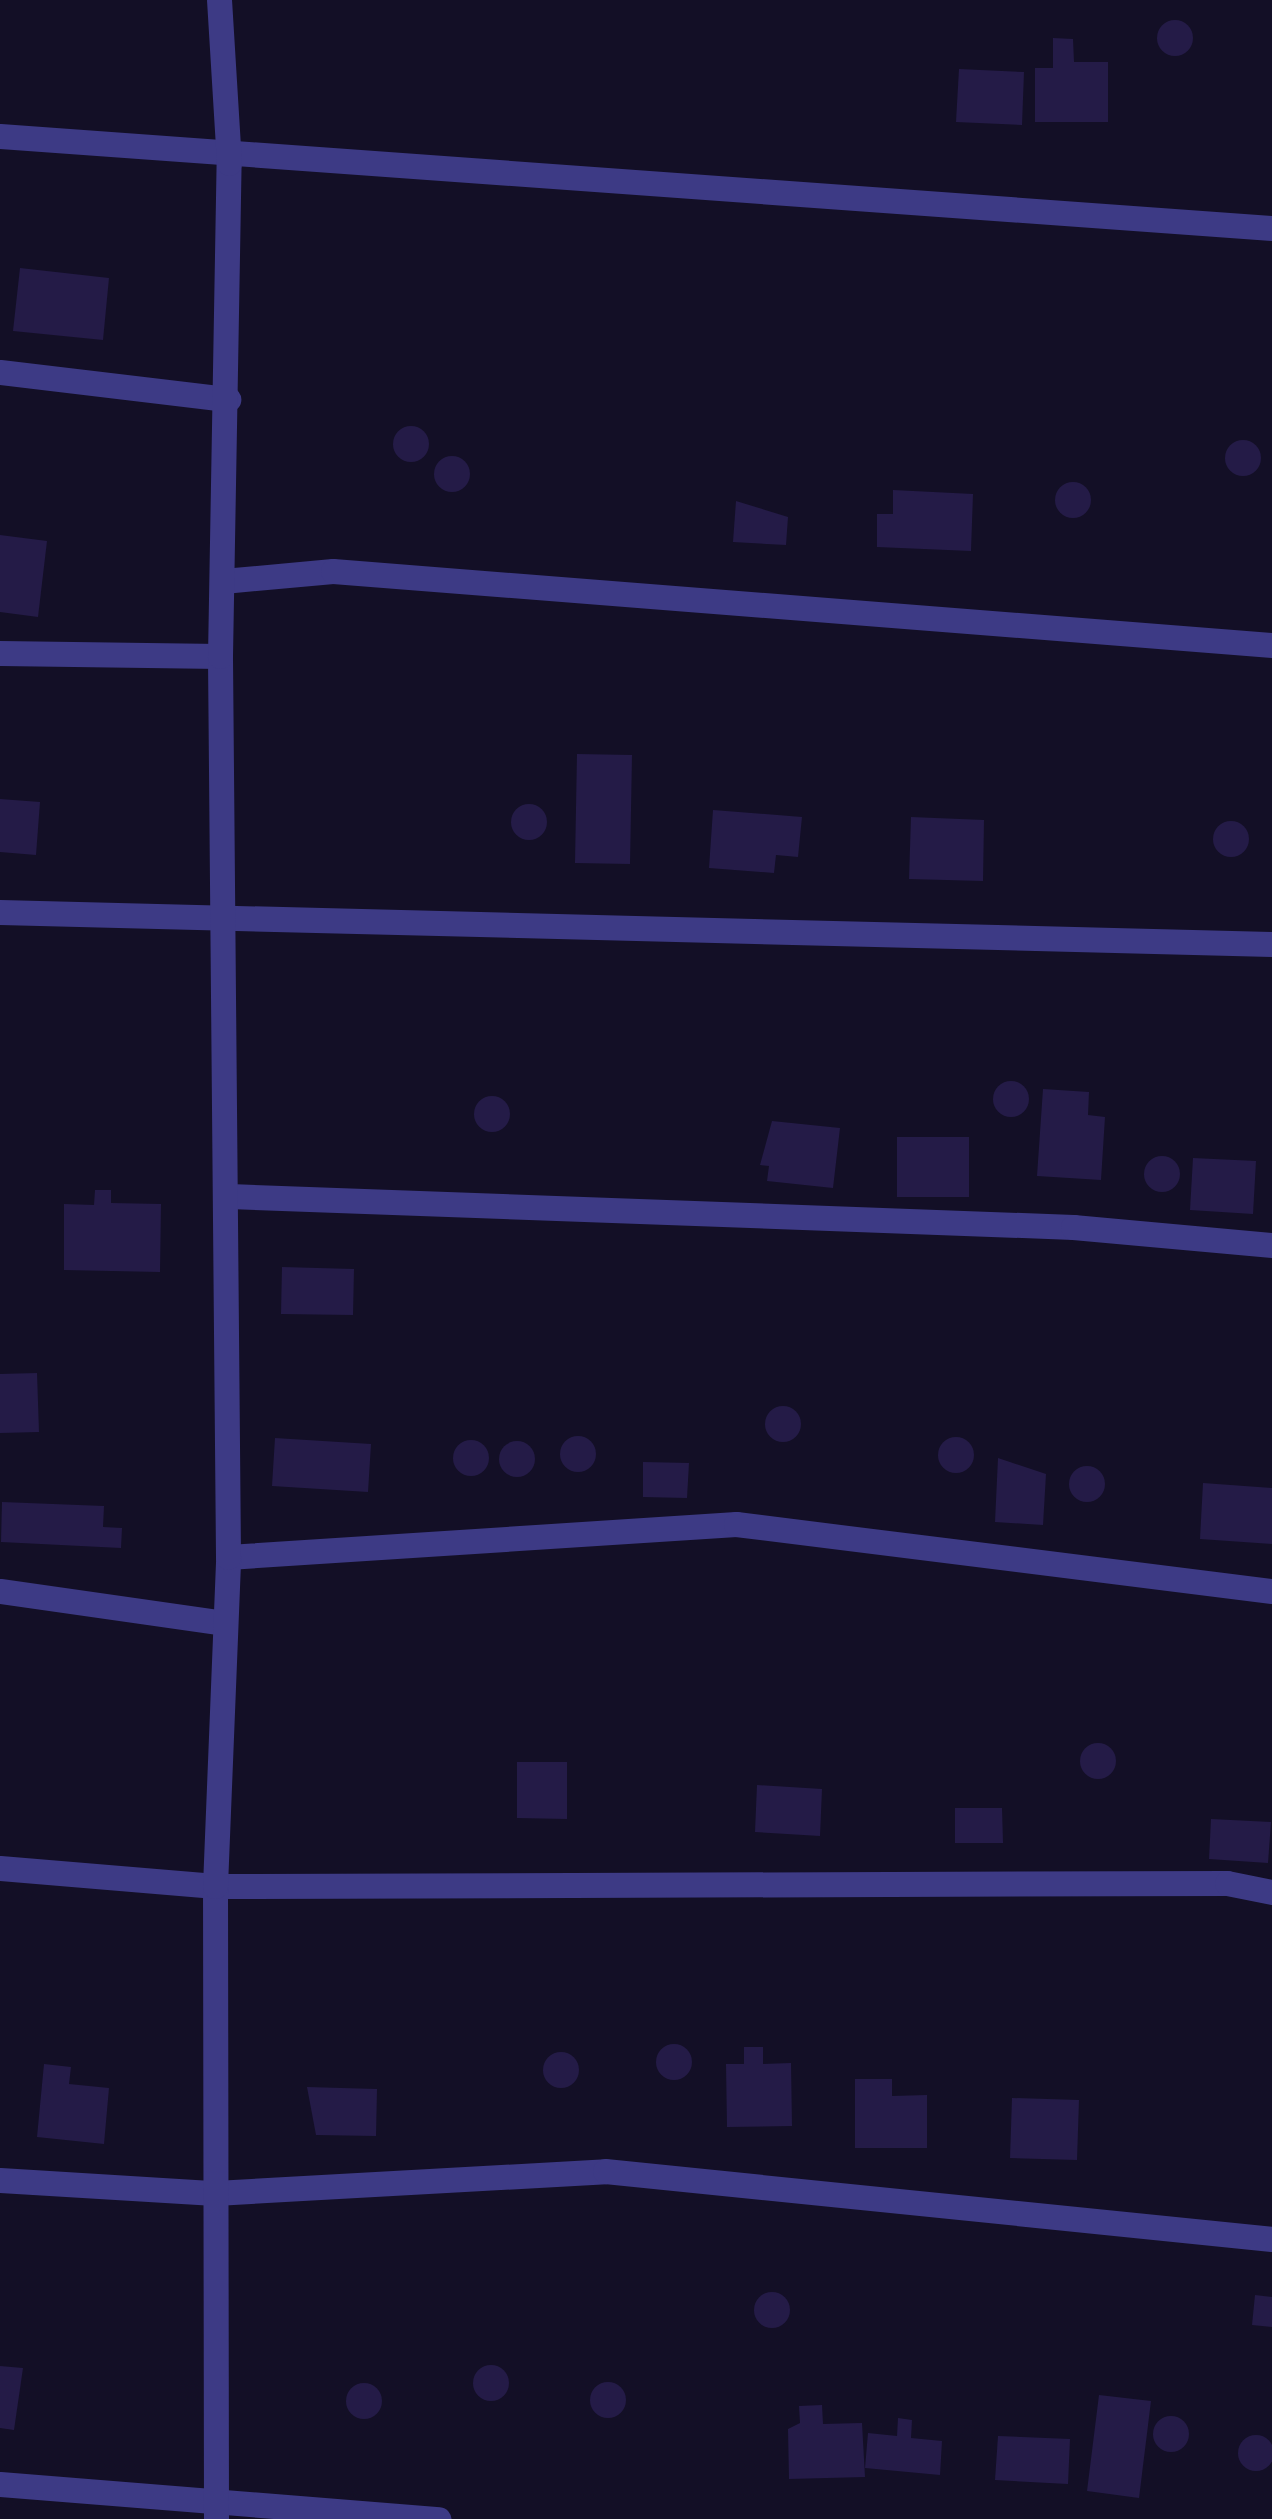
<!DOCTYPE html>
<html>
<head>
<meta charset="utf-8">
<style>
  body { margin:0 }
  #map { position:relative; width:1272px; height:2519px; overflow:hidden; background:#130f26; font-family:"DM Sans",sans-serif }
  div>[style] { position:absolute }
  .building>* { inset:0; background:#241b47 }
  .round { border-radius:50% }
  .minor>* { height:25px; margin:-12.5px; padding:0 12.5px; transform-origin:12.5px; border-radius:12.5px; background:#3d3a85 }
  span { translate:-50% -50%; white-space:nowrap; text-align:center; line-height:1.15; -webkit-text-stroke:10px #130f26; paint-order:stroke }
</style>
</head>
<body>
<div id="map">
  <div class="building">
    <i class="round" style="left:1157px;top:20px;width:36px;height:36px"></i>
    <i style="clip-path:polygon(1053px 38px,1073px 39px,1074px 62px,1108px 62px,1108px 122px,1035px 122px,1035px 68px,1053px 68px)"></i>
    <i style="clip-path:polygon(959px 69px,1024px 72px,1022px 125px,956px 122px)"></i>
    <i style="clip-path:polygon(20px 268px,109px 278px,103px 340px,13px 331px)"></i>
    <i class="round" style="left:393px;top:426px;width:36px;height:36px"></i>
    <i class="round" style="left:1225px;top:440px;width:36px;height:36px"></i>
    <i class="round" style="left:434px;top:456px;width:36px;height:36px"></i>
    <i class="round" style="left:1055px;top:482px;width:36px;height:36px"></i>
    <i style="clip-path:polygon(893px 490px,973px 494px,971px 551px,877px 547px,877px 514px,893px 514px)"></i>
    <i style="clip-path:polygon(736px 501px,788px 517px,786px 545px,733px 542px)"></i>
    <i style="clip-path:polygon(0 535px,47px 541px,38px 617px,0 612px)"></i>
    <i style="clip-path:polygon(577px 754px,632px 755px,630px 864px,575px 863px)"></i>
    <i style="clip-path:polygon(0 799px,40px 802px,36px 855px,0 852px)"></i>
    <i class="round" style="left:511px;top:804px;width:36px;height:36px"></i>
    <i style="clip-path:polygon(713px 810px,802px 817px,798px 857px,776px 855px,774px 873px,709px 868px)"></i>
    <i style="clip-path:polygon(911px 817px,984px 820px,983px 881px,909px 879px)"></i>
    <i class="round" style="left:1213px;top:821px;width:36px;height:36px"></i>
    <i class="round" style="left:993px;top:1081px;width:36px;height:36px"></i>
    <i style="clip-path:polygon(1043px 1089px,1089px 1092px,1088px 1115px,1105px 1117px,1101px 1180px,1037px 1176px)"></i>
    <i class="round" style="left:474px;top:1096px;width:36px;height:36px"></i>
    <i style="clip-path:polygon(772px 1121px,840px 1128px,833px 1188px,767px 1181px,769px 1166px,760px 1165px)"></i>
    <i style="clip-path:polygon(897px 1137px,969px 1137px,969px 1197px,897px 1197px)"></i>
    <i class="round" style="left:1144px;top:1156px;width:36px;height:36px"></i>
    <i style="clip-path:polygon(1193px 1158px,1256px 1161px,1253px 1214px,1190px 1210px)"></i>
    <i style="clip-path:polygon(95px 1190px,111px 1190px,111px 1203px,161px 1204px,160px 1272px,64px 1270px,64px 1204px,94px 1205px)"></i>
    <i style="clip-path:polygon(282px 1267px,354px 1269px,353px 1315px,281px 1314px)"></i>
    <i style="clip-path:polygon(37px 1373px,39px 1432px,0 1433px,0 1374px)"></i>
    <i class="round" style="left:765px;top:1406px;width:36px;height:36px"></i>
    <i class="round" style="left:560px;top:1436px;width:36px;height:36px"></i>
    <i class="round" style="left:938px;top:1437px;width:36px;height:36px"></i>
    <i style="clip-path:polygon(275px 1438px,371px 1444px,368px 1492px,272px 1486px)"></i>
    <i class="round" style="left:453px;top:1440px;width:36px;height:36px"></i>
    <i class="round" style="left:499px;top:1441px;width:36px;height:36px"></i>
    <i style="clip-path:polygon(998px 1458px,1046px 1474px,1043px 1525px,995px 1522px)"></i>
    <i style="clip-path:polygon(643px 1462px,689px 1463px,687px 1498px,643px 1497px)"></i>
    <i class="round" style="left:1069px;top:1466px;width:36px;height:36px"></i>
    <i style="clip-path:polygon(1203px 1483px,1272px 1488px,1272px 1544px,1200px 1539px)"></i>
    <i style="clip-path:polygon(2px 1502px,104px 1506px,103px 1527px,122px 1528px,121px 1548px,1px 1542px)"></i>
    <i class="round" style="left:1080px;top:1743px;width:36px;height:36px"></i>
    <i style="clip-path:polygon(517px 1762px,567px 1762px,567px 1819px,517px 1818px)"></i>
    <i style="clip-path:polygon(757px 1785px,822px 1789px,820px 1836px,755px 1832px)"></i>
    <i style="clip-path:polygon(955px 1808px,1002px 1808px,1003px 1843px,955px 1843px)"></i>
    <i style="clip-path:polygon(1211px 1819px,1271px 1822px,1268px 1863px,1209px 1859px)"></i>
    <i class="round" style="left:656px;top:2044px;width:36px;height:36px"></i>
    <i style="clip-path:polygon(744px 2047px,763px 2047px,763px 2064px,791px 2063px,792px 2126px,727px 2127px,726px 2064px,744px 2064px)"></i>
    <i class="round" style="left:543px;top:2052px;width:36px;height:36px"></i>
    <i style="clip-path:polygon(44px 2064px,71px 2067px,69px 2084px,109px 2088px,104px 2144px,37px 2137px)"></i>
    <i style="clip-path:polygon(855px 2079px,892px 2079px,892px 2096px,927px 2095px,927px 2148px,855px 2148px)"></i>
    <i style="clip-path:polygon(307px 2087px,377px 2089px,376px 2136px,316px 2135px)"></i>
    <i style="clip-path:polygon(1012px 2098px,1079px 2100px,1077px 2160px,1010px 2158px)"></i>
    <i class="round" style="left:754px;top:2292px;width:36px;height:36px"></i>
    <i style="clip-path:polygon(1255px 2295px,1272px 2297px,1272px 2327px,1252px 2325px)"></i>
    <i class="round" style="left:473px;top:2365px;width:36px;height:36px"></i>
    <i style="clip-path:polygon(0 2366px,23px 2368px,14px 2430px,0 2428px)"></i>
    <i class="round" style="left:590px;top:2382px;width:36px;height:36px"></i>
    <i class="round" style="left:346px;top:2383px;width:36px;height:36px"></i>
    <i style="clip-path:polygon(1099px 2395px,1151px 2401px,1139px 2498px,1087px 2491px)"></i>
    <i style="clip-path:polygon(822px 2405px,823px 2424px,862px 2423px,865px 2477px,789px 2479px,788px 2429px,800px 2423px,799px 2406px)"></i>
    <i class="round" style="left:1153px;top:2416px;width:36px;height:36px"></i>
    <i style="clip-path:polygon(898px 2418px,912px 2420px,911px 2438px,942px 2441px,940px 2475px,865px 2468px,868px 2433px,897px 2436px)"></i>
    <i class="round" style="left:1238px;top:2435px;width:36px;height:36px"></i>
    <i style="clip-path:polygon(998px 2436px,1070px 2439px,1068px 2484px,995px 2480px)"></i>
  </div>
  <div class="minor">
    <i style="left:0;top:136px;width:1275px;rotate:4.14deg"></i>
    <i style="left:0;top:372px;width:230px;rotate:6.8deg"></i>
    <i style="left:223px;top:581px;width:110px;rotate:-5.2deg"></i>
    <i style="left:333px;top:571px;width:942px;rotate:4.51deg"></i>
    <i style="left:0;top:653px;width:220px;rotate:0.8deg"></i>
    <i style="left:0;top:912px;width:1272px;rotate:1.44deg"></i>
    <i style="left:229px;top:1196px;width:845px;rotate:2.1deg"></i>
    <i style="left:1073px;top:1227px;width:200px;rotate:5.2deg"></i>
    <i style="left:228px;top:1557px;width:509px;rotate:-3.72deg"></i>
    <i style="left:736px;top:1524px;width:540px;rotate:7.13deg"></i>
    <i style="left:0;top:1591px;width:226px;rotate:8.1deg"></i>
    <i style="left:0;top:1868px;width:216px;rotate:4.8deg"></i>
    <i style="left:215px;top:1886px;width:1012px;rotate:-0.17deg"></i>
    <i style="left:1227px;top:1883px;width:46px;rotate:11.3deg"></i>
    <i style="left:0;top:2180px;width:215px;rotate:3.5deg"></i>
    <i style="left:215px;top:2193px;width:391px;rotate:-3.2deg"></i>
    <i style="left:605px;top:2171px;width:670px;rotate:5.82deg"></i>
    <i style="left:0;top:2484px;width:440px;rotate:4.6deg"></i>
    <i style="left:216px;top:2519px;width:633px;rotate:-90.09deg"></i>
    <i style="left:215px;top:1886px;width:329px;rotate:-87.7deg"></i>
    <i style="left:228px;top:1557px;width:901px;rotate:-90.51deg"></i>
    <i style="left:220px;top:656px;width:493px;rotate:-89deg"></i>
    <i style="left:229px;top:163px;width:163px;rotate:-93.5deg"></i>
  </div>
</div>
</body>
</html>
